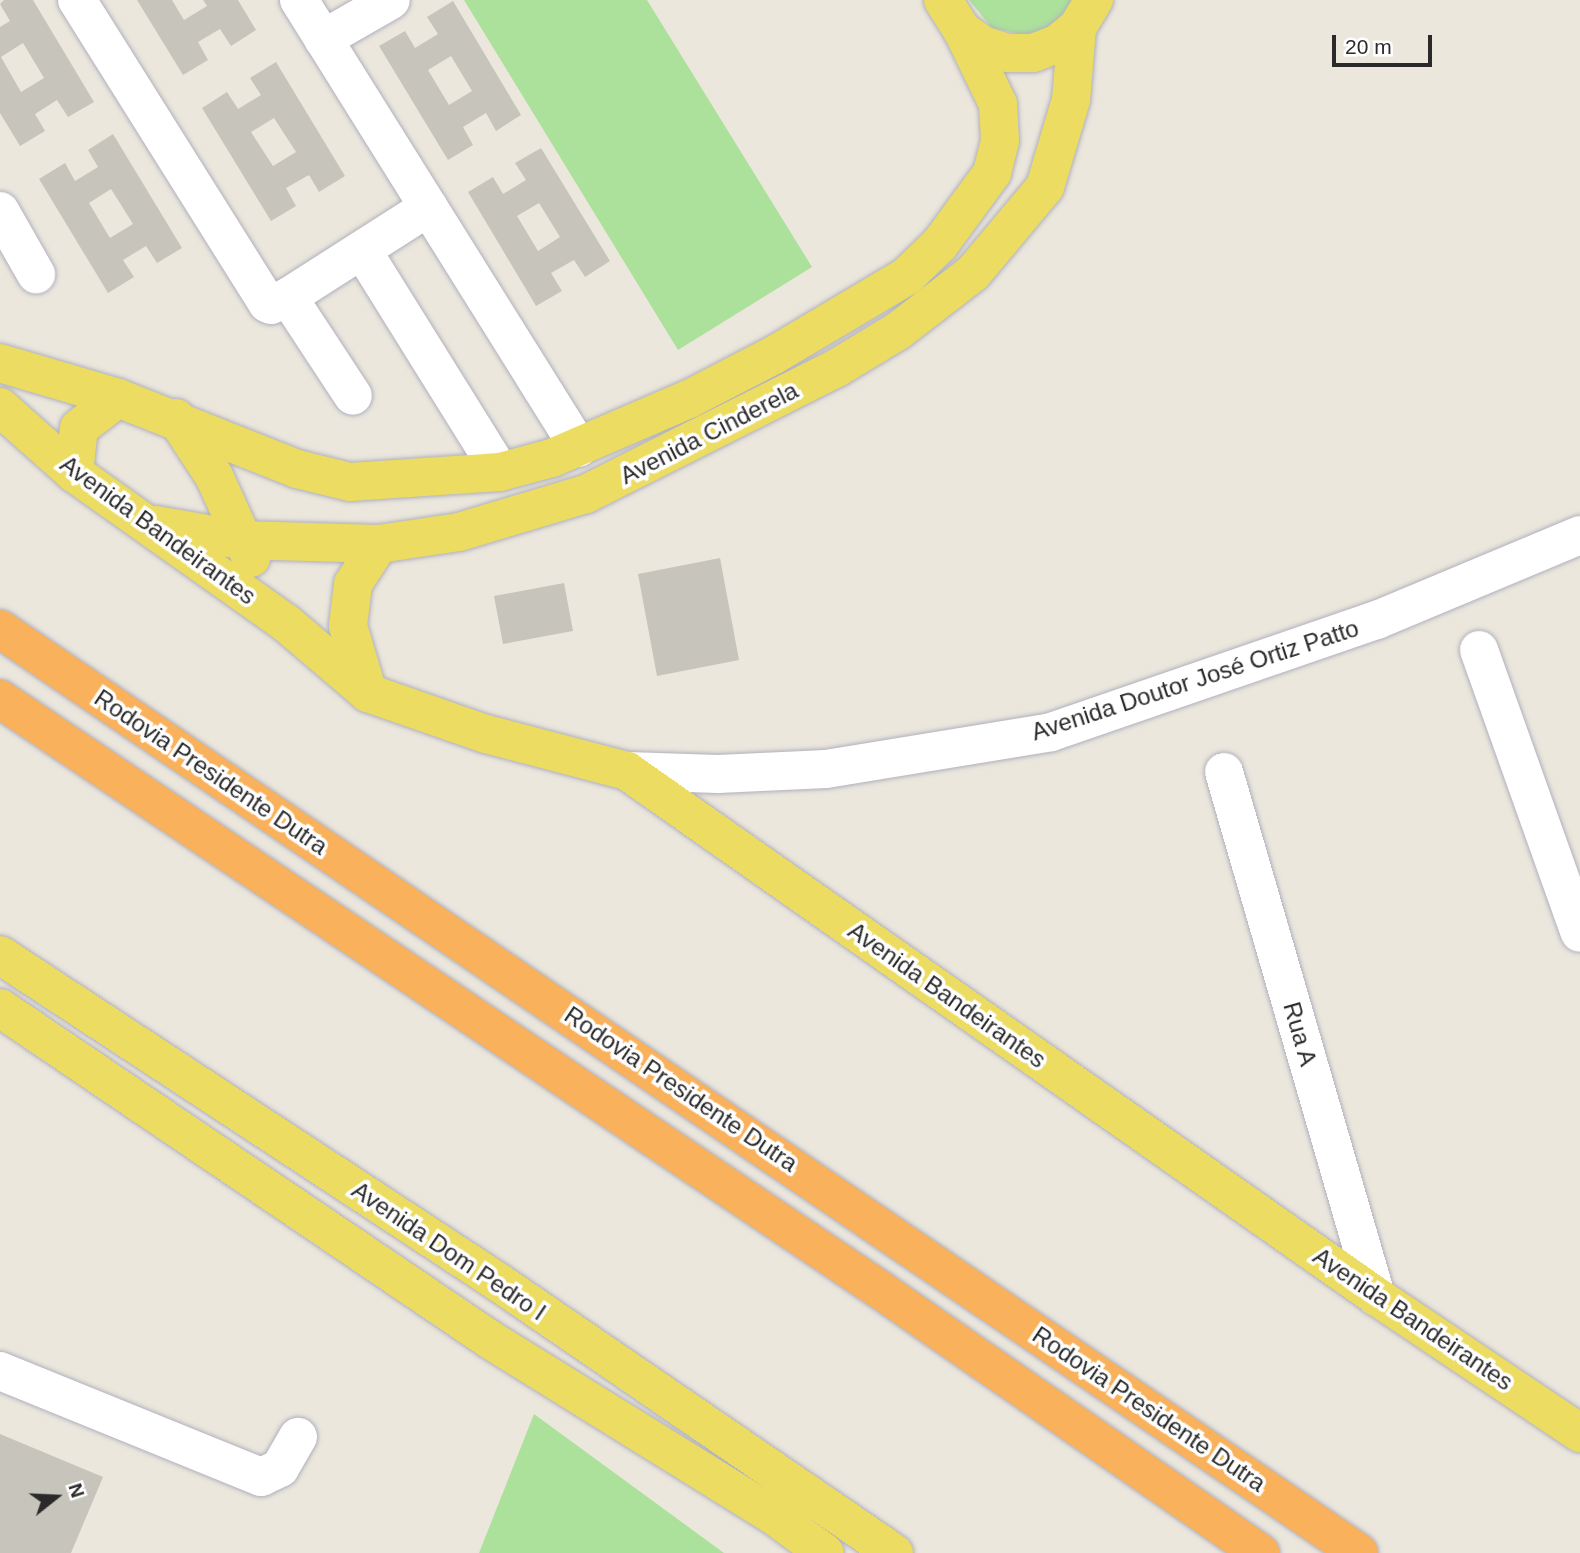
<!DOCTYPE html>
<html>
<head>
<meta charset="utf-8">
<style>
  body { margin:0 }
  #map { position:relative; width:1580px; height:1553px; overflow:hidden; background:#ece7dd; font-family:Helvetica,sans-serif }
  div>[style] { position:absolute }
  .green>* { inset:0; background:#abe19b }
  .building>* { inset:0; background:#c7c4bc }
  .roads { filter:drop-shadow(0 0 2px #b0b1bd) drop-shadow(0 0 2px #b0b1bd) }
  .minor>* { height:38px; margin:-19px; padding:0 19px; transform-origin:19px; border-radius:19px; background:#fff }
  .major>* { height:38px; margin:-19px; padding:0 19px; transform-origin:19px; border-radius:19px; background:#ecdc62 }
  .highway>* { height:38px; margin:-19px; padding:0 19px; transform-origin:19px; border-radius:19px; background:#f9b15b }
  span { translate:-50% -50%; white-space:nowrap; text-align:center; line-height:1.15; -webkit-text-stroke:7px #fff; paint-order:stroke }
  .street-label { font-size:24px; color:#2a2a2a }
  .north { position:absolute; left:21px; top:1462px; width:70px; height:70px; -webkit-text-stroke:5px #fff; paint-order:stroke; rotate:72deg; font-size:19px; font-weight:700; line-height:28px; text-align:center; color:#2a2a2a }
  .north::after { content:''; display:block; margin:auto; width:24px; height:32px; background:#2a2a2a; clip-path:polygon(50% 0,100% 100%,50% 72%,0 100%) }
  .scale { position:absolute; left:1332px; top:35px; width:100px; height:32px; box-sizing:border-box; border:4px solid #2a2a2a; border-top:0; padding-left:9px; font-size:21px; line-height:24px; white-space:nowrap; color:#2a2a2a; -webkit-text-stroke:5px #fff; paint-order:stroke }
</style>
</head>
<body>
<div id="map">
  <div class="green">
    <i style="clip-path:polygon(464px 0,647px 0,812px 267px,678px 350px)"></i>
    <i style="clip-path:polygon(969px 0,1075px 0,1048px 31px,1029px 36px,992px 28px)"></i>
    <i style="clip-path:polygon(534px 1414px,724px 1553px,479px 1553px)"></i>
  </div>
  <div class="building">
    <i style="clip-path:polygon(evenodd,4px 0,33px 0,94px 102px,68px 117px,57px 100px,35px 114px,45px 131px,20px 146px,0 113px,0 27px,10px 21px,0 4px,4px 0,23px 43px,44px 78px,21px 92px,1px 57px,23px 43px)"></i>
    <i style="clip-path:polygon(137px 0,172px 0,184px 20px,207px 6px,203px 0,238px 0,256px 30px,231px 46px,220px 29px,198px 42px,208px 60px,183px 75px)"></i>
    <i style="clip-path:polygon(evenodd,453px 1px,521px 115px,496px 131px,486px 113px,463px 127px,473px 145px,448px 160px,379px 46px,405px 31px,415px 48px,438px 34px,427px 17px,453px 1px,451px 56px,472px 91px,449px 105px,428px 70px,451px 56px)"></i>
    <i style="clip-path:polygon(evenodd,276px 62px,345px 176px,319px 192px,309px 175px,286px 188px,296px 206px,271px 221px,202px 108px,227px 92px,238px 109px,261px 95px,250px 78px,276px 62px,274px 118px,296px 152px,273px 166px,251px 132px,274px 118px)"></i>
    <i style="clip-path:polygon(evenodd,113px 134px,182px 248px,157px 263px,146px 246px,123px 260px,134px 277px,108px 293px,39px 179px,65px 163px,75px 181px,98px 167px,88px 150px,113px 134px,111px 189px,133px 224px,110px 238px,89px 203px,111px 189px)"></i>
    <i style="clip-path:polygon(evenodd,541px 148px,610px 261px,585px 277px,574px 260px,551px 273px,562px 291px,536px 306px,468px 192px,493px 177px,503px 194px,526px 180px,515px 163px,541px 148px,539px 203px,560px 237px,538px 251px,517px 216px,539px 203px)"></i>
    <i style="clip-path:polygon(720px 558px,739px 660px,657px 676px,638px 574px)"></i>
    <i style="clip-path:polygon(564px 583px,573px 631px,503px 644px,494px 596px)"></i>
    <i style="clip-path:polygon(0 1434px,103px 1477px,71px 1553px,0 1553px)"></i>
  </div>
  <div class="roads">
    <div class="minor">
      <i style="left:77px;top:0;width:358px;rotate:57.9deg"></i>
      <i style="left:267px;top:303px;width:4px;rotate:27deg"></i>
      <i style="left:271px;top:305px;width:19px;rotate:-25deg"></i>
      <i style="left:288px;top:297px;width:118px;rotate:56.7deg"></i>
      <i style="left:299px;top:0;width:528px;rotate:57.99deg"></i>
      <i style="left:323px;top:39px;width:78px;rotate:-29.8deg"></i>
      <i style="left:0;top:211px;width:73px;rotate:60.3deg"></i>
      <i style="left:362px;top:250px;width:261px;rotate:58.1deg"></i>
      <i style="left:288px;top:297px;width:167px;rotate:-32.6deg"></i>
      <i style="left:1479px;top:650px;width:300px;rotate:70.4deg"></i>
      <i style="left:627px;top:771px;width:91px;rotate:1.9deg"></i>
      <i style="left:718px;top:774px;width:108px;rotate:-2.7deg"></i>
      <i style="left:826px;top:769px;width:228px;rotate:-9.3deg"></i>
      <i style="left:1051px;top:732px;width:345px;rotate:-19deg"></i>
      <i style="left:1377px;top:620px;width:220px;rotate:-22.7deg"></i>
      <i style="left:1224px;top:772px;width:546px;rotate:73.82deg"></i>
      <i style="left:0;top:1371px;width:282px;rotate:22.1deg"></i>
      <i style="left:261px;top:1477px;width:21px;rotate:-25deg"></i>
      <i style="left:280px;top:1468px;width:36px;rotate:-60deg"></i>
    </div>
    <div class="major">
      <i style="left:943px;top:0;width:36px;rotate:58deg"></i>
      <i style="left:962px;top:30px;width:26px;rotate:36deg"></i>
      <i style="left:983px;top:45px;width:25px;rotate:18deg"></i>
      <i style="left:1007px;top:53px;width:26px"></i>
      <i style="left:1033px;top:53px;width:26px;rotate:-21deg"></i>
      <i style="left:1057px;top:44px;width:26px;rotate:-39deg"></i>
      <i style="left:1077px;top:28px;width:33px;rotate:-59deg"></i>
      <i style="left:0;top:363px;width:123px;rotate:16.5deg"></i>
      <i style="left:118px;top:398px;width:193px;rotate:21.6deg"></i>
      <i style="left:297px;top:469px;width:55px;rotate:13.8deg"></i>
      <i style="left:350px;top:482px;width:150px;rotate:-3.8deg"></i>
      <i style="left:500px;top:472px;width:54px;rotate:-15.1deg"></i>
      <i style="left:552px;top:458px;width:149px;rotate:-23.3deg"></i>
      <i style="left:689px;top:399px;width:96px;rotate:-27.4deg"></i>
      <i style="left:774px;top:355px;width:155px;rotate:-30.7deg"></i>
      <i style="left:907px;top:276px;width:46px;rotate:-44.1deg"></i>
      <i style="left:940px;top:244px;width:88px;rotate:-53.8deg"></i>
      <i style="left:992px;top:173px;width:33px;rotate:-76deg"></i>
      <i style="left:1000px;top:141px;width:37px;rotate:-93deg"></i>
      <i style="left:998px;top:104px;width:82px;rotate:-115.9deg"></i>
      <i style="left:0;top:407px;width:99px;rotate:41.7deg"></i>
      <i style="left:74px;top:473px;width:260px;rotate:35.3deg"></i>
      <i style="left:286px;top:623px;width:108px;rotate:40.5deg"></i>
      <i style="left:368px;top:693px;width:125px;rotate:19.2deg"></i>
      <i style="left:486px;top:734px;width:146px;rotate:14.7deg"></i>
      <i style="left:627px;top:771px;width:915px;rotate:35.03deg"></i>
      <i style="left:1376px;top:1296px;width:246px;rotate:33.9deg"></i>
      <i style="left:176px;top:418px;width:69px;rotate:56.8deg"></i>
      <i style="left:214px;top:476px;width:90px;rotate:65.7deg"></i>
      <i style="left:74px;top:473px;width:45px;rotate:-83.7deg"></i>
      <i style="left:79px;top:428px;width:49px;rotate:-37.6deg"></i>
      <i style="left:156px;top:525px;width:86px;rotate:10deg"></i>
      <i style="left:241px;top:540px;width:138px;rotate:1.7deg"></i>
      <i style="left:379px;top:544px;width:81px;rotate:-8.5deg"></i>
      <i style="left:459px;top:532px;width:133px;rotate:-16.7deg"></i>
      <i style="left:586px;top:494px;width:279px;rotate:-26.7deg"></i>
      <i style="left:835px;top:369px;width:74px;rotate:-31.1deg"></i>
      <i style="left:898px;top:331px;width:95px;rotate:-37.7deg"></i>
      <i style="left:973px;top:273px;width:112px;rotate:-50.1deg"></i>
      <i style="left:1045px;top:187px;width:91px;rotate:-73.4deg"></i>
      <i style="left:1071px;top:100px;width:72px;rotate:-85.2deg"></i>
      <i style="left:368px;top:693px;width:70px;rotate:-106.6deg"></i>
      <i style="left:348px;top:626px;width:42px;rotate:-83.2deg"></i>
      <i style="left:353px;top:584px;width:48px;rotate:-57deg"></i>
      <i style="left:0;top:955px;width:596px;rotate:33.29deg"></i>
      <i style="left:498px;top:1282px;width:480px;rotate:34.4deg"></i>
      <i style="left:0;top:1008px;width:590px;rotate:34.09deg"></i>
      <i style="left:489px;top:1339px;width:334px;rotate:31.8deg"></i>
      <i style="left:773px;top:1515px;width:64px;rotate:36.2deg"></i>
    </div>
    <div class="highway">
      <i style="left:0;top:629px;width:1643px;rotate:34.21deg"></i>
      <i style="left:0;top:699px;width:1059px;rotate:33.87deg"></i>
      <i style="left:879px;top:1289px;width:464px;rotate:34.7deg"></i>
    </div>
  </div>
  <div class="street-label">
    <span style="left:709px;top:433px;rotate:-27deg">Avenida Cinderela</span>
    <span style="left:158px;top:530px;rotate:36deg">Avenida Bandeirantes</span>
    <span style="left:1195px;top:680px;rotate:-18deg">Avenida Doutor José Ortiz Patto</span>
    <span style="left:211px;top:772px;rotate:34deg">Rodovia Presidente Dutra</span>
    <span style="left:947px;top:995px;rotate:35deg">Avenida Bandeirantes</span>
    <span style="left:1300px;top:1034px;rotate:74deg">Rua A</span>
    <span style="left:681px;top:1089px;rotate:34deg">Rodovia Presidente Dutra</span>
    <span style="left:449px;top:1251px;rotate:34deg">Avenida Dom Pedro I</span>
    <span style="left:1413px;top:1319px;rotate:34deg">Avenida Bandeirantes</span>
    <span style="left:1149px;top:1409px;rotate:34deg">Rodovia Presidente Dutra</span>
  </div>
  <div class="north">N</div>
  <div class="scale">20 m</div>
</div>
</body>
</html>
